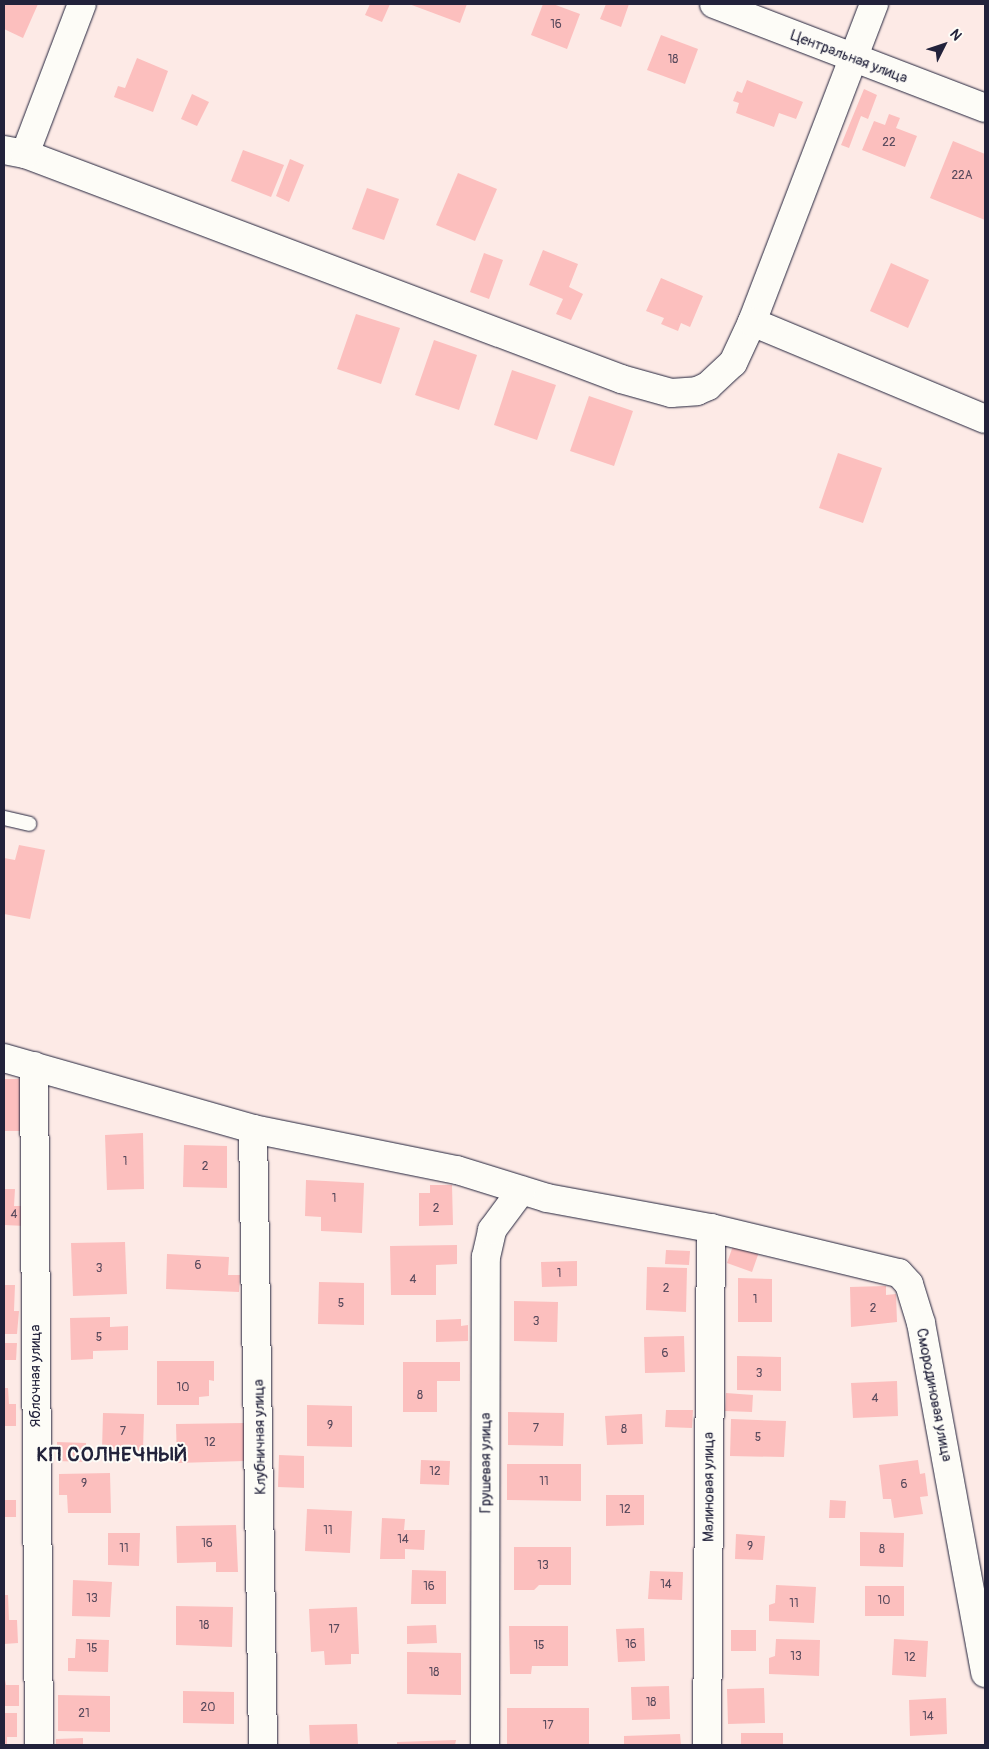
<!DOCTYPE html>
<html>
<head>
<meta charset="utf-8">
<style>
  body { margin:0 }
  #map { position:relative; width:989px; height:1749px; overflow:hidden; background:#fdeae6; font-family:Pangolin,sans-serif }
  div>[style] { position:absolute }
  .building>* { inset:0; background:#fcbfbe }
  .roads { filter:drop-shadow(0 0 1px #22223b) drop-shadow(0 0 1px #22223b) }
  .lane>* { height:14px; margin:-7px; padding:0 7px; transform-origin:7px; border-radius:7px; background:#fdfcf7 }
  .street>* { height:28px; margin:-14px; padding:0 14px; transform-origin:14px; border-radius:14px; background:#fdfcf7 }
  span { translate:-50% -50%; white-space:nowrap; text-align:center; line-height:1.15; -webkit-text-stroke:4px #fdfcf7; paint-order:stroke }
  .number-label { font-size:12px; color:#58495c }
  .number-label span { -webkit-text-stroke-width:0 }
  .street-label { font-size:15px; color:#22223b }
  .district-label { font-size:20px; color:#22223b; font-weight:700; letter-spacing:1px }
  .frame { position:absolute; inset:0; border:5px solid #22223b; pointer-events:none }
  .north { position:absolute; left:919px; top:20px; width:50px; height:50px; -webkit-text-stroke:4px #fdfcf7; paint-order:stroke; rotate:49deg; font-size:14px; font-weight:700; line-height:20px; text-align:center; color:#22223b }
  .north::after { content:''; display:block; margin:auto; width:18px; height:22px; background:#22223b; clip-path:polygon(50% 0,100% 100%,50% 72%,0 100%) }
</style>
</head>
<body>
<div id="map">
  <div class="building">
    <i style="clip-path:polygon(4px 4px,38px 4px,23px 38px,4px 29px)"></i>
    <i style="clip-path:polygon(370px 4px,390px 4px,382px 22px,365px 15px)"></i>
    <i style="clip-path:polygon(409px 4px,467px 4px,460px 23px)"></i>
    <i style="clip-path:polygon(543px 4px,553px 4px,580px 14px,567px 49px,531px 35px)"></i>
    <i style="clip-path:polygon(606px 4px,629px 4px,621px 27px,600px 19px)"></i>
    <i style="clip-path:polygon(661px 35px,698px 49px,685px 84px,647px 70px)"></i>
    <i style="clip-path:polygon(137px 58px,168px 71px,153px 112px,114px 97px,118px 86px,125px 88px)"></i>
    <i style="clip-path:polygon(747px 80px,803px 102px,796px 119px,779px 113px,774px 127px,736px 113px,739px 103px,733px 101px,737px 91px,742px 93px)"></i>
    <i style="clip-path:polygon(864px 89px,877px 95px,868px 119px,861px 116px,849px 148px,841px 145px)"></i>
    <i style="clip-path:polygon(192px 94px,209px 102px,197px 126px,181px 119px)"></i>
    <i style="clip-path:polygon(889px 114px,900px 118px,896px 128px,917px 136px,905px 167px,862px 150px,874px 121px,885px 125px)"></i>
    <i style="clip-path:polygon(953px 141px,985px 154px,985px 220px,930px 198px)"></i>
    <i style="clip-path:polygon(243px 150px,284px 165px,271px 197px,231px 181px)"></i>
    <i style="clip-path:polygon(290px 159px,304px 165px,289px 202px,276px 196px)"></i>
    <i style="clip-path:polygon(458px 173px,497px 189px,475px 241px,436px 225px)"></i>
    <i style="clip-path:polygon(367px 188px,399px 199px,384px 240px,352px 229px)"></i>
    <i style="clip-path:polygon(543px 250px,578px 264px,569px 287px,583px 294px,571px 320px,556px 314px,563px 299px,529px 285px)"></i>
    <i style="clip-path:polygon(484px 253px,503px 260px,489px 299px,470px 292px)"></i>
    <i style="clip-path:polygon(891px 263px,929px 280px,908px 328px,870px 311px)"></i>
    <i style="clip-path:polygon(661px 278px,703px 296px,690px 327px,681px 323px,678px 331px,661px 324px,664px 318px,646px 311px)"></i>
    <i style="clip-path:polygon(356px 314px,400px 328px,381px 384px,337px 369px)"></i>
    <i style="clip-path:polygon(434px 340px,477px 355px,459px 410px,415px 395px)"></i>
    <i style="clip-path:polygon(512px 370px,556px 385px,537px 440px,494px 425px)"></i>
    <i style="clip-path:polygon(589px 396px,633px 411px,614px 466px,570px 451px)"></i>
    <i style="clip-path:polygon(838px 453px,882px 468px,863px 523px,819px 508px)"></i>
    <i style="clip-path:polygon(19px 845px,45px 850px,30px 919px,4px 914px,4px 858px,15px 860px)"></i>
    <i style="clip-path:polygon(4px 1079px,21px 1079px,21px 1131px,4px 1131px)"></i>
    <i style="clip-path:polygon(143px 1133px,144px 1189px,107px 1190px,105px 1135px)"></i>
    <i style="clip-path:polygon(184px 1145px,227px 1146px,227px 1188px,183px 1187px)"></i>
    <i style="clip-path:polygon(306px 1180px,364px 1183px,362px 1233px,321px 1231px,321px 1217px,305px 1216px)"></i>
    <i style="clip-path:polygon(430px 1185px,452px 1185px,453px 1225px,419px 1226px,419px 1193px,430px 1193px)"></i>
    <i style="clip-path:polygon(4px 1189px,15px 1189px,14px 1206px,25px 1206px,25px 1226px,4px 1225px)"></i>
    <i style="clip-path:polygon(125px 1242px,127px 1294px,73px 1296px,71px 1243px)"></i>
    <i style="clip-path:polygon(734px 1243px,759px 1252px,752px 1272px,727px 1263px)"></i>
    <i style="clip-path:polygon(457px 1245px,457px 1264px,436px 1265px,436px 1295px,391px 1295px,390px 1246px)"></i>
    <i style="clip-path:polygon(666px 1250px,690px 1251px,689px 1265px,665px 1264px)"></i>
    <i style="clip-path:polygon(167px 1254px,229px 1257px,228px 1275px,240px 1275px,239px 1292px,166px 1289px)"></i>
    <i style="clip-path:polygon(577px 1261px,577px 1286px,542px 1287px,541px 1262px)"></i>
    <i style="clip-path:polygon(647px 1267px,687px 1268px,686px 1312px,646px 1310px)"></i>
    <i style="clip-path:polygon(738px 1278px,772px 1279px,772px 1322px,738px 1322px)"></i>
    <i style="clip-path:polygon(319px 1282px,364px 1283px,364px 1325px,318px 1324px)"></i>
    <i style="clip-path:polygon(4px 1285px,15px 1285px,14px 1311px,19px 1311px,17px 1334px,4px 1334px)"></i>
    <i style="clip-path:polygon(886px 1286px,886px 1295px,896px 1294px,897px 1322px,851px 1327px,850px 1287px)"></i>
    <i style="clip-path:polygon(514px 1301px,558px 1302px,557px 1342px,514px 1341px)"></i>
    <i style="clip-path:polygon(110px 1317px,110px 1327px,128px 1326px,128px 1350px,93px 1351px,93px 1359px,71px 1360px,70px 1318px)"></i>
    <i style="clip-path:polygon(461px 1319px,461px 1326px,468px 1325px,468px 1341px,436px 1342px,436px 1320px)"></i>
    <i style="clip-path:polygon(684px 1336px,685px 1372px,645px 1373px,644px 1337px)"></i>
    <i style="clip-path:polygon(4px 1343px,17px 1343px,16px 1360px,4px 1360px)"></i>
    <i style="clip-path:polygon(737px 1356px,781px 1357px,781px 1391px,737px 1390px)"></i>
    <i style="clip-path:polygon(157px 1361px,214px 1361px,214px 1381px,209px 1380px,209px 1396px,199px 1397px,199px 1405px,157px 1405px)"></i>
    <i style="clip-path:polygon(403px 1362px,460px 1362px,460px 1381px,437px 1381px,437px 1412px,403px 1412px)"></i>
    <i style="clip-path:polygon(897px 1381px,898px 1416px,853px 1418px,851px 1383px)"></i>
    <i style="clip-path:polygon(4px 1388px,8px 1388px,9px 1404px,16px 1404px,16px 1426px,4px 1426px)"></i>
    <i style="clip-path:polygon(726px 1393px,753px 1395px,752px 1412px,725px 1411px)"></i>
    <i style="clip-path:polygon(307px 1405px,352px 1406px,352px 1447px,307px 1446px)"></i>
    <i style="clip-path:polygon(666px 1410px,693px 1410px,692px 1428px,665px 1427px)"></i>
    <i style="clip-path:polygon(508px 1412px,564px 1413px,563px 1446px,508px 1445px)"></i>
    <i style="clip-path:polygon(103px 1413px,144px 1414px,143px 1451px,102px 1450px)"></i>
    <i style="clip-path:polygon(642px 1414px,643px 1444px,607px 1445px,605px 1416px)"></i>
    <i style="clip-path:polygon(731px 1419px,786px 1421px,784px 1457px,730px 1456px)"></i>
    <i style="clip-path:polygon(244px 1423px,245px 1461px,177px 1463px,176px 1424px)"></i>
    <i style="clip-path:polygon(57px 1442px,86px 1443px,86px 1462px,57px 1461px)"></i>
    <i style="clip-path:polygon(279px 1455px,304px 1456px,304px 1488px,278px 1487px)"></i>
    <i style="clip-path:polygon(421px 1460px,450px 1461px,449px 1485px,420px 1484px)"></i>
    <i style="clip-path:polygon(918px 1460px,920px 1474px,925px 1473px,928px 1496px,920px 1497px,923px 1514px,894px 1518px,891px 1499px,883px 1499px,879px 1465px)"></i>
    <i style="clip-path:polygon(507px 1464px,581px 1464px,581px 1501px,507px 1500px)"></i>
    <i style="clip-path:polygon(110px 1473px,111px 1513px,68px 1513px,67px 1495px,59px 1495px,59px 1474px)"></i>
    <i style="clip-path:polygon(606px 1495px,644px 1495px,644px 1525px,606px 1526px)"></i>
    <i style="clip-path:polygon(4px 1500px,16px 1500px,16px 1517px,4px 1517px)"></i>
    <i style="clip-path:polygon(830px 1500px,846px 1501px,845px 1518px,829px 1518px)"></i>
    <i style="clip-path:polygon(307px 1509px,352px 1511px,350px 1553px,305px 1551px)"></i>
    <i style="clip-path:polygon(382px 1518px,405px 1519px,404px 1530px,425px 1530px,424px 1550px,405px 1549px,405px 1559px,380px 1559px)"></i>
    <i style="clip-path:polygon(236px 1525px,238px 1572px,216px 1572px,216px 1562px,177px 1563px,176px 1526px)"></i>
    <i style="clip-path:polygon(860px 1532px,904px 1533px,903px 1567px,860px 1566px)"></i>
    <i style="clip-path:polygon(108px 1533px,140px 1533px,139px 1566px,108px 1565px)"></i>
    <i style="clip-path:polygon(736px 1534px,765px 1536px,763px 1560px,735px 1559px)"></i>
    <i style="clip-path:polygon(514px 1547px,571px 1547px,571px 1585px,539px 1585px,534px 1590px,514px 1590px)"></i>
    <i style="clip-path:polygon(412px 1570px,446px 1571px,446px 1604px,411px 1604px)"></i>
    <i style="clip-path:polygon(650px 1571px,683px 1572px,682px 1600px,648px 1599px)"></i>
    <i style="clip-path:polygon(73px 1580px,112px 1582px,110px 1617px,72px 1616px)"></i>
    <i style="clip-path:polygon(776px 1585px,816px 1587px,814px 1623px,769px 1621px,769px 1605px,775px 1603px)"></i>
    <i style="clip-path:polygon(865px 1586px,904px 1586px,904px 1616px,865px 1616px)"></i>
    <i style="clip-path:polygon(4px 1595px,8px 1595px,9px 1620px,17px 1620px,18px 1643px,4px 1644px)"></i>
    <i style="clip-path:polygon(176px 1606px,233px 1607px,232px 1647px,176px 1645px)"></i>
    <i style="clip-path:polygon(357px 1607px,359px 1654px,351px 1654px,351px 1664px,325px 1665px,324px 1651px,311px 1652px,309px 1609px)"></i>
    <i style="clip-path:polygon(436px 1625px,437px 1643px,407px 1644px,407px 1626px)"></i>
    <i style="clip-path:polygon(509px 1626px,568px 1626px,568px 1666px,532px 1666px,531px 1674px,510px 1674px)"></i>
    <i style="clip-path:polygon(644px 1628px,645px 1661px,618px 1662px,616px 1629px)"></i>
    <i style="clip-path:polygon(731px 1630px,756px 1630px,756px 1651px,731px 1651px)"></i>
    <i style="clip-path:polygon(76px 1639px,109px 1640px,108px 1672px,68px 1671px,68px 1658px,75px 1658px)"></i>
    <i style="clip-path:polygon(776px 1639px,820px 1640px,819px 1676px,769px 1674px,769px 1658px,775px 1656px)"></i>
    <i style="clip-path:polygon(894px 1639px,928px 1641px,926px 1677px,892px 1675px)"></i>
    <i style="clip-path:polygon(407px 1652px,461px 1653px,461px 1695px,407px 1694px)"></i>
    <i style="clip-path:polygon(4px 1674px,6px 1685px,19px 1685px,19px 1706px,4px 1706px)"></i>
    <i style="clip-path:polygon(669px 1686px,670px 1719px,632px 1720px,631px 1687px)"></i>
    <i style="clip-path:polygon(764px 1688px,765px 1723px,728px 1724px,727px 1689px)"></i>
    <i style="clip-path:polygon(183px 1691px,234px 1692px,234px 1724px,183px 1723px)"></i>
    <i style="clip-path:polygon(58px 1695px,110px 1696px,110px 1732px,58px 1731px)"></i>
    <i style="clip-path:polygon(946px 1698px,947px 1734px,910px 1736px,909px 1700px)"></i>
    <i style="clip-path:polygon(507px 1708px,589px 1708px,589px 1744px,507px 1744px)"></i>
    <i style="clip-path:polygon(4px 1713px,17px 1713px,17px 1737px,7px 1737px,7px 1745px,4px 1745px)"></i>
    <i style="clip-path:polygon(357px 1724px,358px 1745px,310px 1745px,309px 1725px)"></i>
    <i style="clip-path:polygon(741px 1733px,783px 1733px,783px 1745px,741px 1745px)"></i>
    <i style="clip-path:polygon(680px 1734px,681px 1745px,624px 1745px,624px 1736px)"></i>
    <i style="clip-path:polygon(83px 1738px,83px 1745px,56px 1745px,56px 1739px)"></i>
    <i style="clip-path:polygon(456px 1740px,455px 1745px,397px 1745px,397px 1742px)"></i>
  </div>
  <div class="roads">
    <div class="lane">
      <i style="left:4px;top:818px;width:26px;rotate:13deg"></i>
    </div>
    <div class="street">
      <i style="left:714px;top:4px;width:290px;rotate:21deg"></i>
      <i style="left:4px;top:150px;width:21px;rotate:11deg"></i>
      <i style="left:25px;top:154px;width:637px;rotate:20.68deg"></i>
      <i style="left:621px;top:379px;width:52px;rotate:15.6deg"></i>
      <i style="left:671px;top:393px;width:26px;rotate:-4deg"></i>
      <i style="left:697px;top:391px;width:12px;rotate:-24deg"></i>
      <i style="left:708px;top:386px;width:34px;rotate:-43deg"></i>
      <i style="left:733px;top:363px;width:45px;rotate:-65.1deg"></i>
      <i style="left:752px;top:322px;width:341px;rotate:-69deg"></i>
      <i style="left:25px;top:154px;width:160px;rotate:-69.2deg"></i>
      <i style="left:752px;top:322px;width:252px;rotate:22.6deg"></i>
      <i style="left:4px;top:1058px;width:259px;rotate:15.9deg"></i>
      <i style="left:253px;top:1129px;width:208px;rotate:11.4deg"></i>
      <i style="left:457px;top:1170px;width:94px;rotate:17.3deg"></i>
      <i style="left:547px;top:1198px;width:167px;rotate:10.4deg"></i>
      <i style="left:711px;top:1228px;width:193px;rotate:13.5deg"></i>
      <i style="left:899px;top:1273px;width:15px;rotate:48deg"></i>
      <i style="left:909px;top:1284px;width:41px;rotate:72.9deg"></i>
      <i style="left:921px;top:1323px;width:356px;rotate:79.6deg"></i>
      <i style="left:34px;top:1066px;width:679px;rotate:89.58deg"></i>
      <i style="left:253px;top:1129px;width:616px;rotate:89.07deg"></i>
      <i style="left:485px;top:1745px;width:488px;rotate:-89.9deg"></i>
      <i style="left:486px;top:1257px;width:28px;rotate:-77deg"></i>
      <i style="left:492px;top:1230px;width:49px;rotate:-53.4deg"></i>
      <i style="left:707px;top:1745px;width:517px;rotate:-89.56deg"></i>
    </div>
  </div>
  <div class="number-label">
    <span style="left:556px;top:25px">16</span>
    <span style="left:673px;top:60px">18</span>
    <span style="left:889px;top:143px">22</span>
    <span style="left:962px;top:176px">22А</span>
    <span style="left:125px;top:1162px">1</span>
    <span style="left:205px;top:1167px">2</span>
    <span style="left:334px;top:1199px">1</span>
    <span style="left:436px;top:1209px">2</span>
    <span style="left:14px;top:1215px">4</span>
    <span style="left:198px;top:1266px">6</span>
    <span style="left:99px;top:1269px">3</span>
    <span style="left:559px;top:1274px">1</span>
    <span style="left:413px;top:1280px">4</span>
    <span style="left:666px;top:1289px">2</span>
    <span style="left:755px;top:1300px">1</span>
    <span style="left:341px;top:1304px">5</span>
    <span style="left:873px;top:1309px">2</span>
    <span style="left:536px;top:1322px">3</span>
    <span style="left:99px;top:1338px">5</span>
    <span style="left:665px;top:1354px">6</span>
    <span style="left:759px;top:1374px">3</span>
    <span style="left:183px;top:1388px">10</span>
    <span style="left:420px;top:1396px">8</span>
    <span style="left:875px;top:1399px">4</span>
    <span style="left:330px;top:1426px">9</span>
    <span style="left:536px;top:1429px">7</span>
    <span style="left:624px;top:1430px">8</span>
    <span style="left:123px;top:1432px">7</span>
    <span style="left:758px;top:1438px">5</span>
    <span style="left:210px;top:1443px">12</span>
    <span style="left:435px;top:1472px">12</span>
    <span style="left:544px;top:1482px">11</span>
    <span style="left:84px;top:1484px">9</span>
    <span style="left:904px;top:1485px">6</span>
    <span style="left:625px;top:1510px">12</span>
    <span style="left:328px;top:1531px">11</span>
    <span style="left:403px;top:1540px">14</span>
    <span style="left:207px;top:1544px">16</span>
    <span style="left:750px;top:1547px">9</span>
    <span style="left:124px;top:1549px">11</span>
    <span style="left:882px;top:1550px">8</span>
    <span style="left:543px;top:1566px">13</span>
    <span style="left:666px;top:1585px">14</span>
    <span style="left:429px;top:1587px">16</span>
    <span style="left:92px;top:1599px">13</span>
    <span style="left:884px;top:1601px">10</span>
    <span style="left:794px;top:1604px">11</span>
    <span style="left:204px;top:1626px">18</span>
    <span style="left:334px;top:1630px">17</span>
    <span style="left:631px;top:1645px">16</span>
    <span style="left:539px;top:1646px">15</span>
    <span style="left:92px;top:1649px">15</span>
    <span style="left:796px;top:1657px">13</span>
    <span style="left:910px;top:1658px">12</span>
    <span style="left:434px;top:1673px">18</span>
    <span style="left:651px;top:1703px">18</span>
    <span style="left:208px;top:1708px">20</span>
    <span style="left:84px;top:1714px">21</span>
    <span style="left:928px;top:1717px">14</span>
    <span style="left:548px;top:1726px">17</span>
  </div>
  <div class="street-label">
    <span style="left:849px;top:57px;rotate:21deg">Центральная улица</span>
    <span style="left:36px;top:1376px;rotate:-90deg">Яблочная улица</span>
    <span style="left:934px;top:1395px;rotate:79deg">Смородиновая улица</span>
    <span style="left:260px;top:1437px;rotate:-91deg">Клубничная улица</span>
    <span style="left:486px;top:1463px;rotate:-90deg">Грушевая улица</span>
    <span style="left:709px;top:1487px;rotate:-90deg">Малиновая улица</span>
  </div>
  <div class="district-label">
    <span style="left:112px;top:1454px">КП СОЛНЕЧНЫЙ</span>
  </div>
  <div class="frame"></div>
  <div class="north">N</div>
</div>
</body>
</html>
